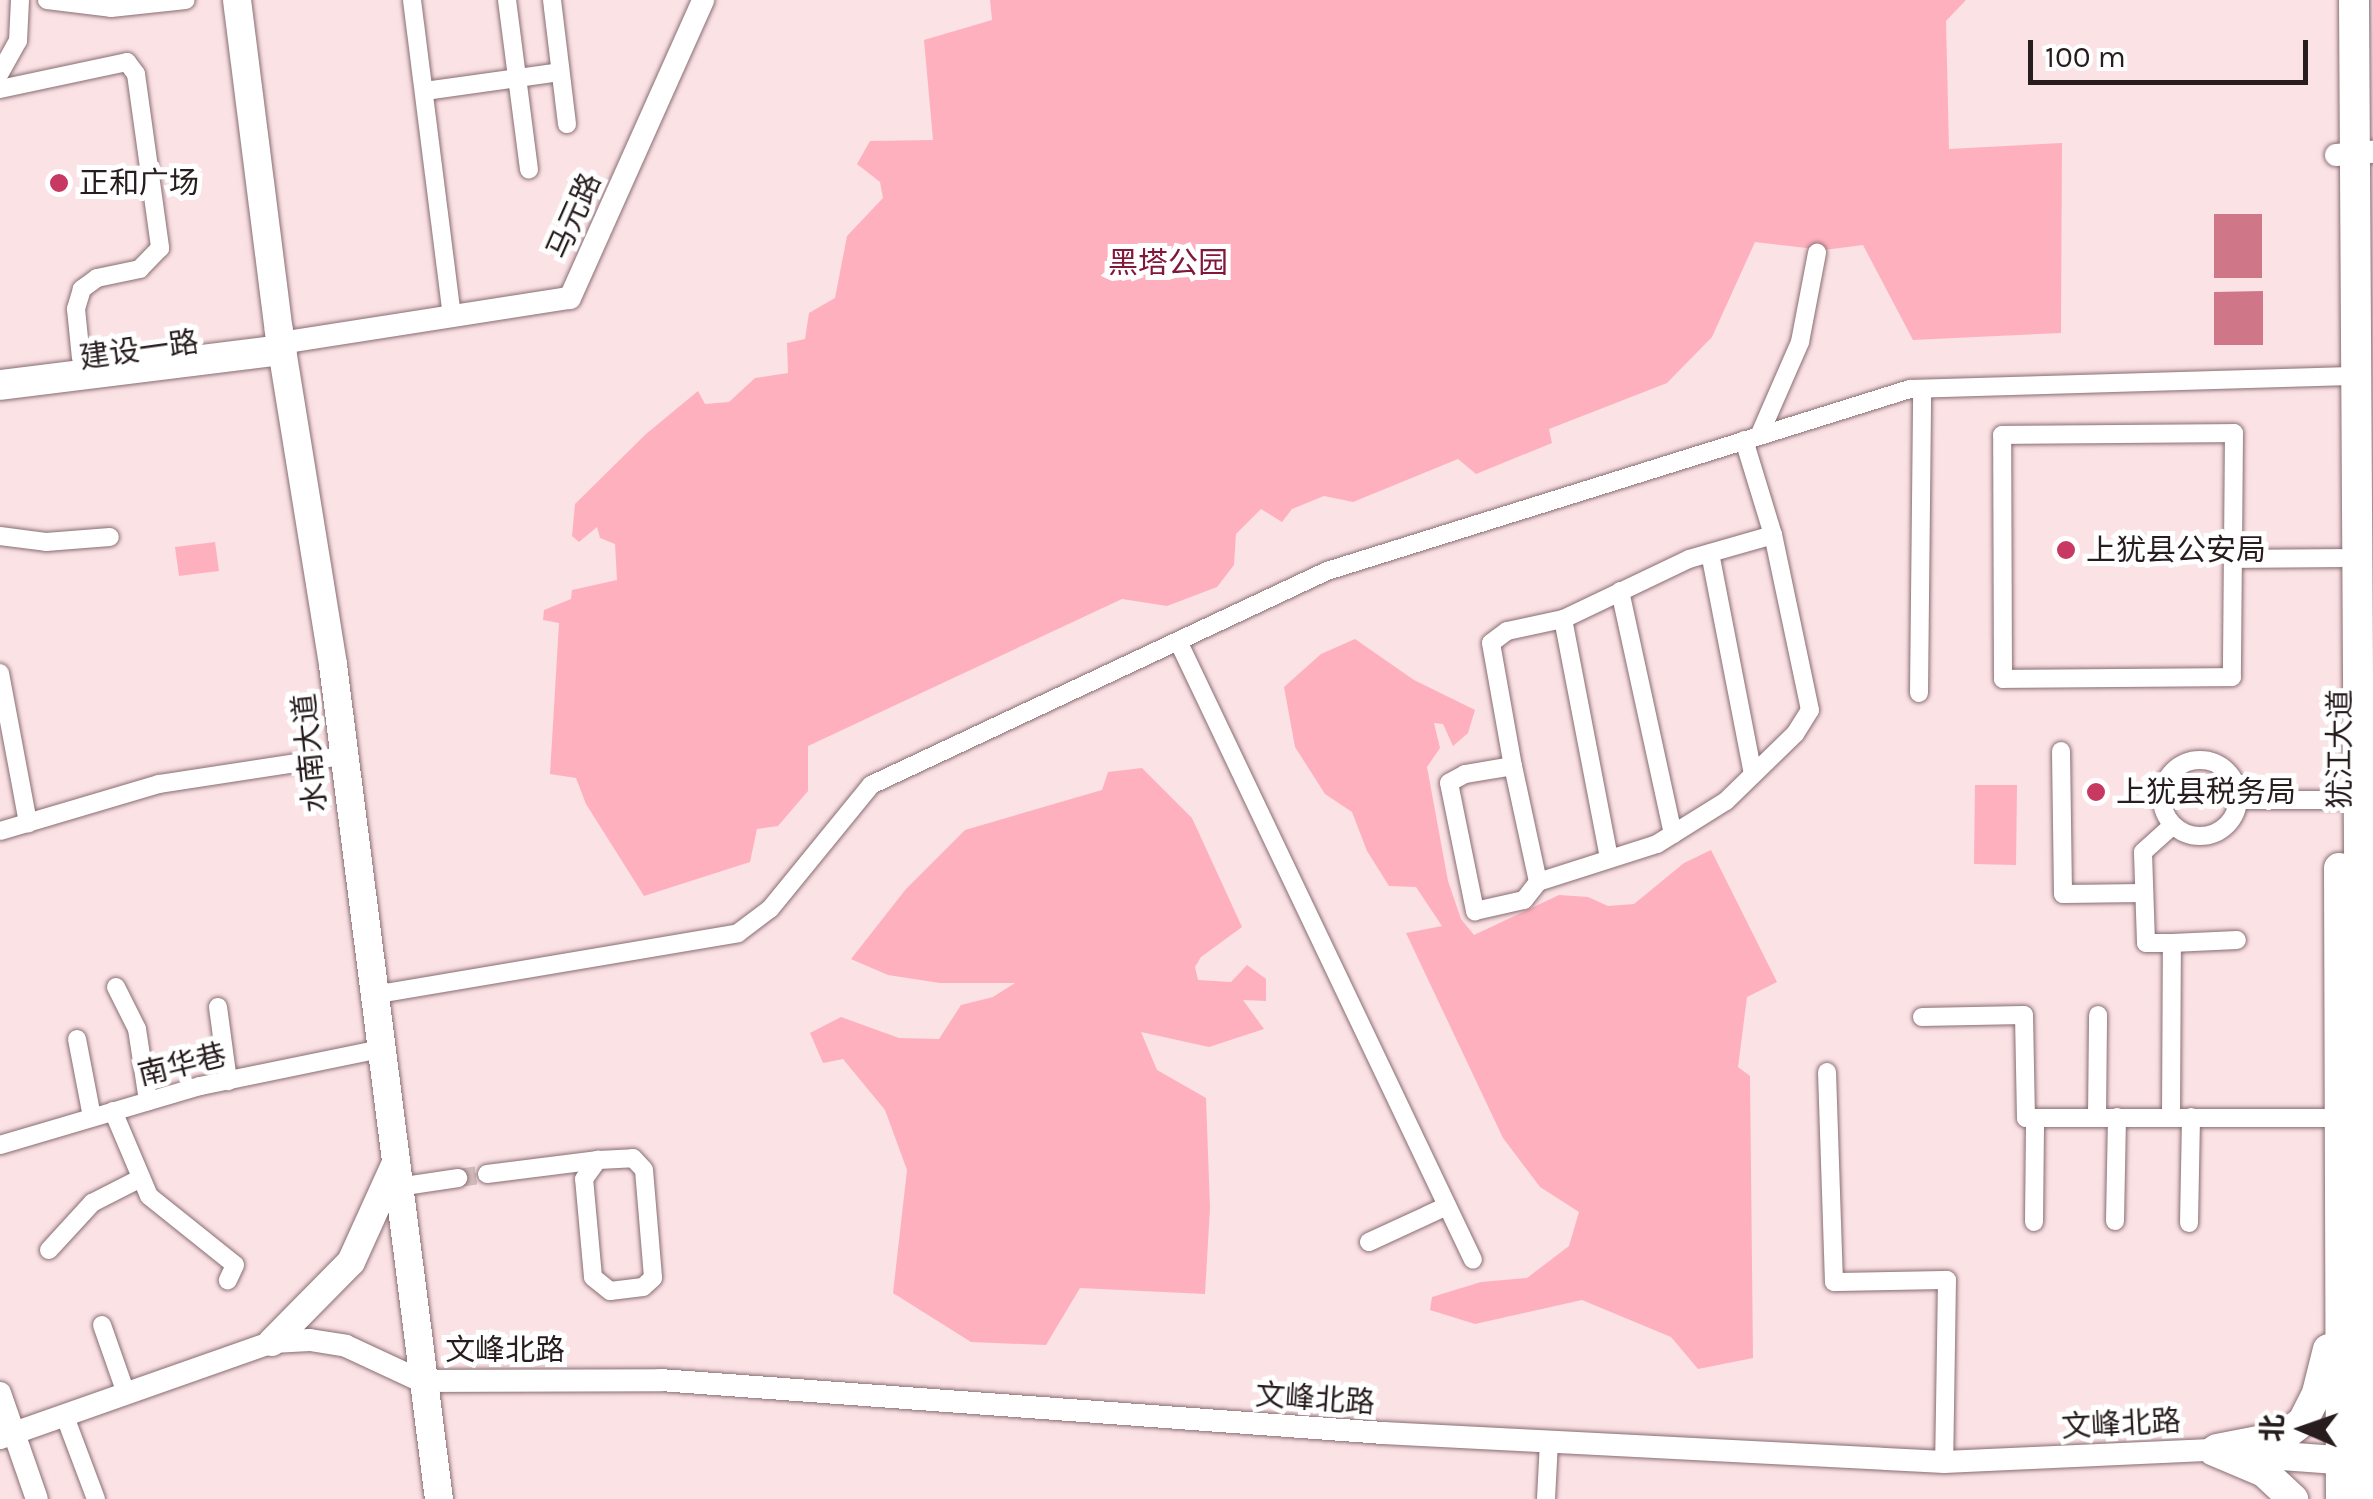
<!DOCTYPE html>
<html>
<head>
<meta charset="utf-8">
<style>
  body { margin:0 }
  #map { position:relative; width:2373px; height:1499px; overflow:hidden; background:#fbe2e5; font-family:Karla,"Noto Sans SC",sans-serif }
  div>[style] { position:absolute }
  .green>* { inset:0; background:#ffb0be }
  .water>* { inset:0; background:#cf7789 }
  .minor-tunnel>* { height:18px; margin-top:-9px; transform-origin:0; background:repeating-linear-gradient(90deg,#d1babd 0 18px,transparent 0 27px) }
  .roads { filter:drop-shadow(0 0 2px #886d72) drop-shadow(0 0 2px #886d72) }
  .minor>* { height:18px; margin:-9px; padding:0 9px; transform-origin:9px; border-radius:9px; background:#fff }
  .minor>.ring { margin:-9px; padding:0; box-sizing:content-box; background:none; border:18px solid #fff; border-radius:50% }
  .tertiary>* { height:22px; margin:-11px; padding:0 11px; transform-origin:11px; border-radius:11px; background:#fff }
  .secondary>* { height:28px; margin:-14px; padding:0 14px; transform-origin:14px; border-radius:14px; background:#fff }
  .primary>* { height:30px; margin:-15px; padding:0 15px; transform-origin:15px; border-radius:15px; background:#fff }
  .dots>* { width:28px; height:28px; translate:-50% -50%; box-sizing:border-box; border:5px solid #fff; border-radius:50% }
  span { translate:-50% -50%; white-space:nowrap; text-align:center; line-height:1.15; -webkit-text-stroke:10px #fff; paint-order:stroke }
  .poi-label { font-size:30px; color:#271c1e }
  .left { translate:0 -50%; text-align:left }
  .street-label { font-size:30px; color:#271c1e }
  .park-label { font-size:30px; color:#82173a }
  .north { position:absolute; left:2253px; top:1379px; width:100px; height:100px; -webkit-text-stroke:8px #fff; paint-order:stroke; rotate:272deg; font-size:28px; font-weight:700; line-height:40px; text-align:center; color:#271c1e }
  .north::after { content:''; display:block; margin:auto; width:35px; height:45px; background:#271c1e; clip-path:polygon(50% 0,100% 100%,50% 72%,0 100%) }
  .scale { position:absolute; left:2028px; top:40px; width:280px; height:45px; box-sizing:border-box; border:5px solid #271c1e; border-top:0; padding-left:12px; font-size:30px; line-height:35px; white-space:nowrap; color:#271c1e; -webkit-text-stroke:8px #fff; paint-order:stroke }
</style>
</head>
<body>
<div id="map">
  <div class="green">
    <i style="clip-path:polygon(990px 0,1966px 0,1946px 21px,1949px 149px,2062px 143px,2061px 333px,1913px 340px,1863px 245px,1824px 250px,1755px 242px,1712px 337px,1667px 383px,1549px 429px,1552px 443px,1476px 474px,1458px 459px,1353px 502px,1324px 496px,1292px 509px,1282px 522px,1261px 509px,1236px 534px,1234px 565px,1217px 587px,1167px 606px,1122px 599px,808px 746px,808px 791px,778px 826px,757px 829px,750px 862px,644px 896px,586px 804px,576px 778px,550px 774px,559px 623px,543px 620px,544px 610px,571px 599px,572px 590px,617px 580px,615px 544px,600px 538px,597px 527px,579px 542px,572px 536px,575px 504px,646px 434px,698px 391px,705px 404px,729px 402px,755px 378px,788px 373px,787px 343px,805px 339px,809px 313px,835px 298px,847px 236px,883px 198px,880px 182px,857px 164px,870px 141px,933px 140px,924px 40px,992px 20px)"></i>
    <i style="clip-path:polygon(215px 542px,219px 571px,179px 576px,175px 547px)"></i>
    <i style="clip-path:polygon(1355px 639px,1414px 680px,1475px 710px,1468px 733px,1453px 746px,1443px 724px,1434px 723px,1440px 748px,1427px 767px,1448px 881px,1461px 919px,1474px 935px,1559px 895px,1588px 897px,1608px 906px,1634px 904px,1684px 863px,1711px 850px,1777px 982px,1747px 997px,1738px 1067px,1750px 1076px,1753px 1358px,1698px 1369px,1671px 1337px,1582px 1300px,1475px 1324px,1430px 1310px,1432px 1297px,1481px 1282px,1527px 1278px,1569px 1246px,1579px 1212px,1540px 1187px,1503px 1138px,1406px 933px,1442px 926px,1416px 887px,1389px 886px,1367px 851px,1352px 812px,1325px 794px,1295px 747px,1284px 687px,1321px 654px)"></i>
    <i style="clip-path:polygon(1142px 768px,1192px 818px,1242px 927px,1201px 957px,1195px 967px,1198px 980px,1231px 982px,1247px 965px,1266px 979px,1266px 1001px,1243px 1000px,1264px 1029px,1209px 1047px,1141px 1032px,1157px 1070px,1206px 1098px,1210px 1208px,1205px 1294px,1080px 1288px,1046px 1345px,971px 1342px,893px 1293px,907px 1170px,885px 1110px,843px 1059px,823px 1063px,810px 1033px,841px 1017px,899px 1038px,939px 1039px,961px 1005px,993px 997px,1015px 983px,940px 983px,888px 975px,851px 959px,906px 889px,965px 830px,1102px 790px,1108px 772px)"></i>
    <i style="clip-path:polygon(1975px 785px,2017px 785px,2016px 865px,1974px 864px)"></i>
  </div>
  <div class="water">
    <i style="clip-path:polygon(2214px 214px,2262px 214px,2262px 278px,2214px 278px)"></i>
    <i style="clip-path:polygon(2263px 291px,2263px 345px,2214px 345px,2214px 292px)"></i>
  </div>
  <div class="minor-tunnel">
    <i style="left:458px;top:1178px;width:29px;rotate:-8deg"></i>
  </div>
  <div class="roads">
    <div class="minor">
      <i style="left:47px;top:0;width:64px;rotate:7.1deg"></i>
      <i style="left:111px;top:8px;width:75px;rotate:-6.1deg"></i>
      <i style="left:412px;top:0;width:320px;rotate:82.8deg"></i>
      <i style="left:507px;top:0;width:171px;rotate:82.6deg"></i>
      <i style="left:552px;top:0;width:125px;rotate:83.1deg"></i>
      <i style="left:0;top:73px;width:37px;rotate:-61deg"></i>
      <i style="left:18px;top:41px;width:41px;rotate:-87.2deg"></i>
      <i style="left:0;top:89px;width:130px;rotate:-12deg"></i>
      <i style="left:127px;top:62px;width:15px;rotate:53deg"></i>
      <i style="left:136px;top:74px;width:176px;rotate:82.1deg"></i>
      <i style="left:160px;top:248px;width:29px;rotate:134deg"></i>
      <i style="left:140px;top:269px;width:44px;rotate:168.2deg"></i>
      <i style="left:97px;top:278px;width:19px;rotate:144deg"></i>
      <i style="left:82px;top:289px;width:21px;rotate:107deg"></i>
      <i style="left:76px;top:309px;width:49px;rotate:84.2deg"></i>
      <i style="left:425px;top:91px;width:136px;rotate:-8deg"></i>
      <i style="left:2234px;top:433px;width:244px;rotate:90.5deg"></i>
      <i style="left:2232px;top:677px;width:229px;rotate:179.5deg"></i>
      <i style="left:2003px;top:679px;width:244px;rotate:-90.2deg"></i>
      <i style="left:2002px;top:435px;width:232px;rotate:-0.5deg"></i>
      <i style="left:1759px;top:436px;width:103px;rotate:-66.4deg"></i>
      <i style="left:1800px;top:342px;width:91px;rotate:-79.2deg"></i>
      <i style="left:1744px;top:440px;width:99px;rotate:73deg"></i>
      <i style="left:1773px;top:535px;width:87px;rotate:164.1deg"></i>
      <i style="left:1689px;top:559px;width:140px;rotate:154.5deg"></i>
      <i style="left:1563px;top:619px;width:57px;rotate:167.9deg"></i>
      <i style="left:1507px;top:631px;width:20px;rotate:143deg"></i>
      <i style="left:1491px;top:643px;width:125px;rotate:79.9deg"></i>
      <i style="left:1513px;top:766px;width:49px;rotate:170.5deg"></i>
      <i style="left:1465px;top:774px;width:18px;rotate:151deg"></i>
      <i style="left:1449px;top:783px;width:131px;rotate:78.5deg"></i>
      <i style="left:1475px;top:911px;width:50px;rotate:-12.7deg"></i>
      <i style="left:1524px;top:900px;width:23px;rotate:-52deg"></i>
      <i style="left:1538px;top:882px;width:125px;rotate:-17.7deg"></i>
      <i style="left:1657px;top:844px;width:81px;rotate:-31.9deg"></i>
      <i style="left:1726px;top:801px;width:96px;rotate:-44.2deg"></i>
      <i style="left:1795px;top:734px;width:28px;rotate:-58deg"></i>
      <i style="left:1810px;top:710px;width:179px;rotate:-101.9deg"></i>
      <i style="left:0;top:536px;width:46px;rotate:7.4deg"></i>
      <i style="left:46px;top:542px;width:64px;rotate:-4.5deg"></i>
      <i style="left:1710px;top:553px;width:225px;rotate:79deg"></i>
      <i style="left:2233px;top:559px;width:108px;rotate:-0.5deg"></i>
      <i style="left:1620px;top:591px;width:249px;rotate:77.7deg"></i>
      <i style="left:1563px;top:619px;width:243px;rotate:79.1deg"></i>
      <i style="left:1179px;top:643px;width:683px;rotate:64.52deg"></i>
      <i style="left:0;top:673px;width:153px;rotate:79.4deg"></i>
      <i style="left:1919px;top:693px;width:304px;rotate:-89.4deg"></i>
      <i style="left:2061px;top:751px;width:143px;rotate:89.2deg"></i>
      <i style="left:2063px;top:894px;width:81px;rotate:-0.7deg"></i>
      <i class="ring" style="left:2162px;top:760px;width:58px;height:58px"></i>
      <i style="left:1513px;top:766px;width:119px;rotate:77.8deg"></i>
      <i style="left:2238px;top:800px;width:101px"></i>
      <i style="left:0;top:831px;width:166px;rotate:-16.5deg"></i>
      <i style="left:159px;top:784px;width:185px;rotate:-8.7deg"></i>
      <i style="left:2172px;top:943px;width:65px;rotate:-2.6deg"></i>
      <i style="left:116px;top:987px;width:47px;rotate:63.4deg"></i>
      <i style="left:137px;top:1029px;width:73px;rotate:81.3deg"></i>
      <i style="left:373px;top:995px;width:370px;rotate:-9.6deg"></i>
      <i style="left:738px;top:933px;width:40px;rotate:-37deg"></i>
      <i style="left:770px;top:909px;width:160px;rotate:-50.8deg"></i>
      <i style="left:871px;top:785px;width:504px;rotate:-25.14deg"></i>
      <i style="left:1327px;top:571px;width:611px;rotate:-17.34deg"></i>
      <i style="left:1910px;top:389px;width:432px;rotate:-1.7deg"></i>
      <i style="left:218px;top:1007px;width:75px;rotate:82.3deg"></i>
      <i style="left:1922px;top:1017px;width:102px;rotate:-1.1deg"></i>
      <i style="left:2024px;top:1015px;width:103px;rotate:88.9deg"></i>
      <i style="left:2026px;top:1118px;width:311px"></i>
      <i style="left:77px;top:1039px;width:79px;rotate:79.1deg"></i>
      <i style="left:1827px;top:1072px;width:210px;rotate:88.1deg"></i>
      <i style="left:1834px;top:1282px;width:113px;rotate:-1deg"></i>
      <i style="left:1947px;top:1280px;width:182px;rotate:90.9deg"></i>
      <i style="left:113px;top:1111px;width:92px;rotate:67deg"></i>
      <i style="left:149px;top:1196px;width:110px;rotate:38.7deg"></i>
      <i style="left:235px;top:1265px;width:17px;rotate:115deg"></i>
      <i style="left:2097px;top:1117px;width:102px;rotate:-89.4deg"></i>
      <i style="left:2171px;top:1117px;width:174px;rotate:-89.7deg"></i>
      <i style="left:2172px;top:943px;width:26px;rotate:180deg"></i>
      <i style="left:2146px;top:943px;width:91px;rotate:-91.9deg"></i>
      <i style="left:2143px;top:852px;width:40px;rotate:-42deg"></i>
      <i style="left:0;top:1145px;width:209px;rotate:-16.4deg"></i>
      <i style="left:200px;top:1086px;width:184px;rotate:-11.6deg"></i>
      <i style="left:633px;top:1158px;width:16px;rotate:47deg"></i>
      <i style="left:644px;top:1170px;width:108px;rotate:85.2deg"></i>
      <i style="left:653px;top:1278px;width:13px;rotate:138deg"></i>
      <i style="left:643px;top:1287px;width:33px;rotate:173deg"></i>
      <i style="left:610px;top:1291px;width:22px;rotate:-141deg"></i>
      <i style="left:593px;top:1277px;width:98px;rotate:-95.2deg"></i>
      <i style="left:584px;top:1179px;width:24px;rotate:-54deg"></i>
      <i style="left:598px;top:1160px;width:35px;rotate:-3deg"></i>
      <i style="left:487px;top:1174px;width:112px;rotate:-7.2deg"></i>
      <i style="left:398px;top:1187px;width:61px;rotate:-8.5deg"></i>
      <i style="left:2115px;top:1221px;width:104px;rotate:-88.9deg"></i>
      <i style="left:2034px;top:1222px;width:104px;rotate:-89.4deg"></i>
      <i style="left:2189px;top:1223px;width:106px;rotate:-88.9deg"></i>
      <i style="left:1369px;top:1242px;width:86px;rotate:-24.8deg"></i>
      <i style="left:49px;top:1250px;width:64px;rotate:-47.5deg"></i>
      <i style="left:92px;top:1203px;width:55px;rotate:-27deg"></i>
      <i style="left:102px;top:1325px;width:72px;rotate:70.6deg"></i>
      <i style="left:64px;top:1414px;width:91px;rotate:69.4deg"></i>
      <i style="left:1546px;top:1499px;width:57px;rotate:-87deg"></i>
    </div>
    <div class="tertiary">
      <i style="left:2336px;top:155px;width:37px;rotate:-5deg"></i>
      <i style="left:281px;top:343px;width:292px;rotate:-8.9deg"></i>
      <i style="left:570px;top:298px;width:326px;rotate:-65.9deg"></i>
      <i style="left:0;top:1393px;width:112px;rotate:70.8deg"></i>
      <i style="left:0;top:1438px;width:288px;rotate:-19.4deg"></i>
      <i style="left:272px;top:1342px;width:38px;rotate:-3deg"></i>
      <i style="left:310px;top:1340px;width:36px;rotate:9deg"></i>
      <i style="left:346px;top:1346px;width:83px;rotate:25deg"></i>
      <i style="left:421px;top:1381px;width:239px;rotate:-0.2deg"></i>
      <i style="left:660px;top:1380px;width:725px;rotate:4.19deg"></i>
      <i style="left:1383px;top:1433px;width:562px;rotate:2.96deg"></i>
      <i style="left:1944px;top:1462px;width:262px;rotate:-2.6deg"></i>
    </div>
    <div class="secondary">
      <i style="left:237px;top:0;width:334px;rotate:82.8deg"></i>
      <i style="left:279px;top:331px;width:338px;rotate:80.8deg"></i>
      <i style="left:333px;top:665px;width:841px;rotate:82.76deg"></i>
      <i style="left:272px;top:1342px;width:112px;rotate:-45.4deg"></i>
      <i style="left:351px;top:1262px;width:107px;rotate:-65.6deg"></i>
      <i style="left:2227px;top:1452px;width:137px;rotate:4.2deg"></i>
    </div>
    <div class="primary">
      <i style="left:2354px;top:0;width:1499px;rotate:89.66deg"></i>
      <i style="left:0;top:385px;width:284px;rotate:-7.1deg"></i>
      <i style="left:2339px;top:868px;width:631px;rotate:89.82deg"></i>
      <i style="left:2217px;top:1449px;width:68px;rotate:-11deg"></i>
      <i style="left:2284px;top:1436px;width:24px;rotate:-38deg"></i>
      <i style="left:2303px;top:1421px;width:31px;rotate:-63deg"></i>
      <i style="left:2317px;top:1393px;width:45px;rotate:-76deg"></i>
      <i style="left:2214px;top:1451px;width:54px;rotate:22.8deg"></i>
      <i style="left:2264px;top:1472px;width:40px;rotate:43deg"></i>
    </div>
  </div>
  <div class="dots">
    <i style="left:59px;top:183px;background:#c73862"></i>
    <i style="left:2066px;top:550px;background:#c73862"></i>
    <i style="left:2096px;top:792px;background:#c73862"></i>
  </div>
  <div class="poi-label">
    <span class="left" style="left:79px;top:183px">正和广场</span>
    <span class="left" style="left:2086px;top:550px">上犹县公安局</span>
    <span class="left" style="left:2116px;top:792px">上犹县税务局</span>
  </div>
  <div class="street-label">
    <span style="left:574px;top:216px;rotate:-66deg">马元路</span>
    <span style="left:139px;top:350px;rotate:-8deg">建设一路</span>
    <span style="left:2340px;top:749px;rotate:-90deg">犹江大道</span>
    <span style="left:310px;top:753px;rotate:-96deg">水南大道</span>
    <span style="left:182px;top:1065px;rotate:-14deg">南华巷</span>
    <span style="left:505px;top:1350px">文峰北路</span>
    <span style="left:1315px;top:1399px;rotate:4deg">文峰北路</span>
    <span style="left:2121px;top:1424px;rotate:-3deg">文峰北路</span>
  </div>
  <div class="park-label">
    <span style="left:1168px;top:263px">黑塔公园</span>
  </div>
  <div class="north">北</div>
  <div class="scale">100 m</div>
</div>
</body>
</html>
